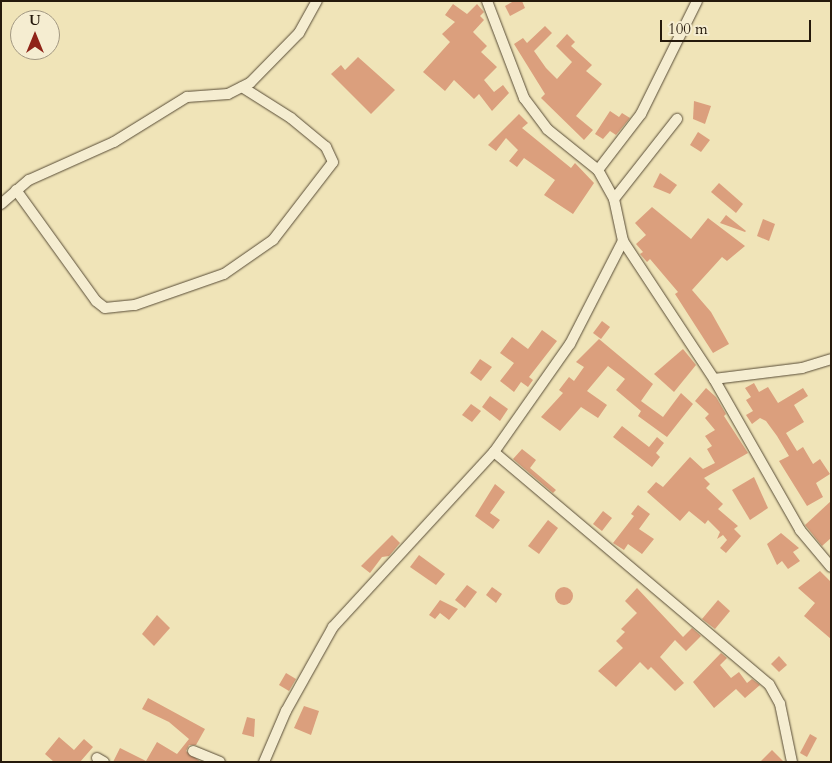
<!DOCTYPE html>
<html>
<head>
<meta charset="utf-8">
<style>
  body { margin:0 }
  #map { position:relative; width:832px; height:763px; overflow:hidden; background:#f0e4b8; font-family:Cardo,serif }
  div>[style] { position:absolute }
  .building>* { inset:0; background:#db9f7d }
  .round { border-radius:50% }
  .roads { filter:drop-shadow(0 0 1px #584c36) drop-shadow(0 0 1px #584c36) }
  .minor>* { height:10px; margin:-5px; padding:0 5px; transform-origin:5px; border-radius:5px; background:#f5edd1 }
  span { translate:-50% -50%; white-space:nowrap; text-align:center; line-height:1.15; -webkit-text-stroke:4px #f5edd1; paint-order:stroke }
  .frame { position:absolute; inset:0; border:2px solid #25190b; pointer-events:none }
  .north { position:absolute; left:10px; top:10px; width:50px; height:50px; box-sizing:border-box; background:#f5edd1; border:1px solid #a29882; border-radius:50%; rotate:0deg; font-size:14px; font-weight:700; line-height:20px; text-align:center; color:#25190b }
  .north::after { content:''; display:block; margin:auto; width:18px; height:22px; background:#8f2418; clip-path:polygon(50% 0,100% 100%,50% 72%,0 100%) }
  .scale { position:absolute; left:660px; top:20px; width:151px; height:22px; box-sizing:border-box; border:2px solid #25190b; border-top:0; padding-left:6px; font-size:15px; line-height:18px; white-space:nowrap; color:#25190b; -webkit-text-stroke:4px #f5edd1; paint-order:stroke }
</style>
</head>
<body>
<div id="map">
  <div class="building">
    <i style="clip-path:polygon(514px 1px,522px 1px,525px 8px,510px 16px,505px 6px)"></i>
    <i style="clip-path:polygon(453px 4px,467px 14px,477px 4px,484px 12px,480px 16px,484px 20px,473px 32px,487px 46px,481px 52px,497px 67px,484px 80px,494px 92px,503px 85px,509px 93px,492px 111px,479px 94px,474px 99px,454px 80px,445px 91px,423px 72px,450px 42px,442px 34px,455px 22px,445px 15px)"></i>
    <i style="clip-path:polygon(545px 26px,552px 33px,534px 51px,546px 68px,557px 79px,572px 62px,556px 46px,567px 34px,575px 42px,571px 46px,592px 65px,586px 71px,602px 84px,576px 116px,593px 130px,584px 140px,541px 98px,545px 94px,514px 44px,523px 38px,527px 43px)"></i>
    <i style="clip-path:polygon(358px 57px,395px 90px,371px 114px,331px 74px,341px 65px,345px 70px)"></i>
    <i style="clip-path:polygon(694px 101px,711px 106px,705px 124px,693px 119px)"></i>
    <i style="clip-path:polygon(610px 111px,619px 117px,622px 113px,630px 118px,616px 135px,610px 131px,603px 139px,595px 134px)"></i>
    <i style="clip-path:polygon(519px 114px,528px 123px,522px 128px,571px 168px,575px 163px,594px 183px,573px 214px,544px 195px,555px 180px,524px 158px,517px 167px,509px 161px,518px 150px,506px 138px,496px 151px,488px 145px)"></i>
    <i style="clip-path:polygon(698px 132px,710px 140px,701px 152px,690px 145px)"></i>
    <i style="clip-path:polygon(660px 173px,677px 185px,670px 194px,653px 187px)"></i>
    <i style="clip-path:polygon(719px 183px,743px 204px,736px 213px,711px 192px)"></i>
    <i style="clip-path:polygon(652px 207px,691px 239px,708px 218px,745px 246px,727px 261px,722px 257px,692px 290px,711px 312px,729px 344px,713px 353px,675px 294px,678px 292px,650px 259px,647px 262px,640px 254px,643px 252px,636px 244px,646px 235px,635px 223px)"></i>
    <i style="clip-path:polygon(726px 215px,746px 231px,745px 232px,720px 223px)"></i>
    <i style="clip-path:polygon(763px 219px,775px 224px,769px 241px,757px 236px)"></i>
    <i style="clip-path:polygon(602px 321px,610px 327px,601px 339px,593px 333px)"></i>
    <i style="clip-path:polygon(542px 330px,557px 341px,529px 377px,533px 380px,528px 387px,521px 382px,514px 392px,500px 381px,514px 363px,500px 353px,512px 337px,528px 349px)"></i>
    <i style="clip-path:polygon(599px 339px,653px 384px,641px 401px,663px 417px,681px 393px,693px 404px,667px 437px,638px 416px,641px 411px,616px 390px,625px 379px,608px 366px,587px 391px,607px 405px,598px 418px,581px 407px,560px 431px,541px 417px,563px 393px,559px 390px,569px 377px,574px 381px,584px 367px,576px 362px)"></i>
    <i style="clip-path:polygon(683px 349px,696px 365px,674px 392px,654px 374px)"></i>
    <i style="clip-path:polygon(480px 359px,492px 367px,481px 381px,470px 373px)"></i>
    <i style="clip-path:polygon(754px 383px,759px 392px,768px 387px,778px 403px,803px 388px,808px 396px,794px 405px,804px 422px,786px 433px,797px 451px,803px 447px,813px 464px,820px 459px,830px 474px,816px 483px,823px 497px,807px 506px,779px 461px,789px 456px,777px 436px,766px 421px,760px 418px,752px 424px,746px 415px,753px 411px,746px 400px,751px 397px,745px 388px)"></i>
    <i style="clip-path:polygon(706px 388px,716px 397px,726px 414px,724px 416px,748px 453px,704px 478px,710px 484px,706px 488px,723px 504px,718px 509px,738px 526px,734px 529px,741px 536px,726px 553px,720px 548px,727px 540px,723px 535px,717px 539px,720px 532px,708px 520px,705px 524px,689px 511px,680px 521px,647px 492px,656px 482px,663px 487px,690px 457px,703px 469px,715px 463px,707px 449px,712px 446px,705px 436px,715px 430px,705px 418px,709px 414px,695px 401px)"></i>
    <i style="clip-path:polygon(490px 396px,508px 409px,500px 421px,482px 407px)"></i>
    <i style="clip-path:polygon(471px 404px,481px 411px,472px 422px,462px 415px)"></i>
    <i style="clip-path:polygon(622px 426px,649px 447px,657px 437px,664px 443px,656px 453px,660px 457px,652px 467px,613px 437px)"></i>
    <i style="clip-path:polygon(522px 449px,536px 460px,530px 468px,556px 490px,553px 493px,513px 459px)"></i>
    <i style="clip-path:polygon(754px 477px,768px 508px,750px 520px,732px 490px)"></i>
    <i style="clip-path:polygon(495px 484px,505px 492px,490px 513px,500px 520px,493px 529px,475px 516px)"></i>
    <i style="clip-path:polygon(831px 501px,831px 538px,822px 546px,805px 525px)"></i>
    <i style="clip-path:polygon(638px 505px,650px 514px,639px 529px,654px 539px,642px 554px,628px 544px,624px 550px,613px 543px,634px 516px,631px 514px)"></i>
    <i style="clip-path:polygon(603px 511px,612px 518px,602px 531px,593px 524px)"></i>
    <i style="clip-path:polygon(548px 520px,558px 528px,539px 554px,528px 546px)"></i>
    <i style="clip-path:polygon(781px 533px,799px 548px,793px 552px,800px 561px,788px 569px,782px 561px,777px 565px,767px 544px)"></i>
    <i style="clip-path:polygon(392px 535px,400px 543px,389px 556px,382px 557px,370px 573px,361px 566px)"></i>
    <i style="clip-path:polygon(419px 555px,445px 574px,436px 585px,410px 567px)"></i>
    <i style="clip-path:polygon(820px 571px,831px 582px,831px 639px,804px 616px,815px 603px,798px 588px)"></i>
    <i style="clip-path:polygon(467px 585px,477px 592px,465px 608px,455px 600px)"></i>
    <i style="clip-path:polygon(492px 587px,502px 594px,496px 603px,486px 595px)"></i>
    <i class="round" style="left:555px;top:587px;width:18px;height:18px"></i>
    <i style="clip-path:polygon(637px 588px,683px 637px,692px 628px,701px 636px,686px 651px,675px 640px,660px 657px,684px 683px,675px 691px,651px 667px,648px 670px,640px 662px,616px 687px,598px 671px,623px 648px,616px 641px,625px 632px,621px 629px,637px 613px,625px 601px)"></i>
    <i style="clip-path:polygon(440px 600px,458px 609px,449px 620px,440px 613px,435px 619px,429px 615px)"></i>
    <i style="clip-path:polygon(718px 600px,730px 611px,715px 629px,702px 619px)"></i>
    <i style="clip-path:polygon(157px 615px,170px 628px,154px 646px,142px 634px)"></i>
    <i style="clip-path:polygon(721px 653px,727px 658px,720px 665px,731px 678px,739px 672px,747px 683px,752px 679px,760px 685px,745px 698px,736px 689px,714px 708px,693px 682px)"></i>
    <i style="clip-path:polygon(779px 656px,787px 665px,779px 672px,771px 664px)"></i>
    <i style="clip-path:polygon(286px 673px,296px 679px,289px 691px,279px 685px)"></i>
    <i style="clip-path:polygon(148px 698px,205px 729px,196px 745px,189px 745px,186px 751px,201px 762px,113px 762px,120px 748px,146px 761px,157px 742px,177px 754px,189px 739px,169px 722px,142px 709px)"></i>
    <i style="clip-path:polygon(304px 706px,319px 711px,311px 735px,294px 728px)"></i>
    <i style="clip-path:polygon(247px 717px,255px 719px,254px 737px,242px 734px)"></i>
    <i style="clip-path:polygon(810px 734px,817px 738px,807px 757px,800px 753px)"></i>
    <i style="clip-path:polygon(59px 737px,74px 750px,84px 739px,93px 747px,80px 762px,54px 762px,45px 754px)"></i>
    <i style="clip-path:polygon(772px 750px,784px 762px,760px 762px)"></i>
  </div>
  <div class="roads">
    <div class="minor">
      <i style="left:487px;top:1px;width:104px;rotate:69.1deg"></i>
      <i style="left:524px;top:98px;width:39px;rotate:53deg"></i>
      <i style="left:547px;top:129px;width:65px;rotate:38.8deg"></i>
      <i style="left:598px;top:170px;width:33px;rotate:61deg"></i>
      <i style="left:614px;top:199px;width:43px;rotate:77.9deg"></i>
      <i style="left:623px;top:241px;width:165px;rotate:56.6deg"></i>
      <i style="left:714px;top:379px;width:174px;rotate:60.3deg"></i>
      <i style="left:800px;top:530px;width:48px;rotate:50deg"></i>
      <i style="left:598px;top:170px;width:71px;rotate:-52.5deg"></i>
      <i style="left:641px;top:114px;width:126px;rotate:-63.6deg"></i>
      <i style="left:16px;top:190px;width:137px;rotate:54.2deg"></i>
      <i style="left:96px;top:301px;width:11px;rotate:38deg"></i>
      <i style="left:105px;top:308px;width:30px;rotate:-6deg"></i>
      <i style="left:135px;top:305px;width:94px;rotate:-19.2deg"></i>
      <i style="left:224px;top:274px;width:60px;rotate:-34.8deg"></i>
      <i style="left:273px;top:240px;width:98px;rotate:-52.4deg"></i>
      <i style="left:333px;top:162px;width:17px;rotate:-115deg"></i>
      <i style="left:326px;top:147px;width:45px;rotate:-140.4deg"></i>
      <i style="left:291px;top:118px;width:58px;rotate:-147.7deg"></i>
      <i style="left:614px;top:199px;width:102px;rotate:-51.8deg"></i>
      <i style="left:1px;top:204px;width:37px;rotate:-41deg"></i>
      <i style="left:29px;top:180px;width:93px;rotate:-24.1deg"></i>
      <i style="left:114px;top:142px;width:86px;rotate:-31.7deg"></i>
      <i style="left:187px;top:97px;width:41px;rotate:-4.2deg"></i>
      <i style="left:228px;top:94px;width:25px;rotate:-27deg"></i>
      <i style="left:250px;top:83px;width:70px;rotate:-45.6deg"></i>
      <i style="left:299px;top:33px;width:37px;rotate:-61deg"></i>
      <i style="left:714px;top:379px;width:89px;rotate:-7.1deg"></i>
      <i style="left:802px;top:368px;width:30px;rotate:-17deg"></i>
      <i style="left:494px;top:452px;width:360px;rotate:40.2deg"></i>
      <i style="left:769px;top:684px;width:23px;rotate:61deg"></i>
      <i style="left:780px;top:704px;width:59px;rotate:78.3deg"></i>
      <i style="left:193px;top:751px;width:29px;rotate:22deg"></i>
      <i style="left:97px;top:758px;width:8px;rotate:30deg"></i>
      <i style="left:264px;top:762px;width:56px;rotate:-66.7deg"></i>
      <i style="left:286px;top:711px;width:96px;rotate:-60.8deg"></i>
      <i style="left:333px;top:627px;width:238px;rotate:-47.4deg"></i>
      <i style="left:494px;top:452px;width:132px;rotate:-54.9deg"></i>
      <i style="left:570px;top:344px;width:116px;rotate:-62.8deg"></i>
    </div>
  </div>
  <div class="frame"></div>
  <div class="north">U</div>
  <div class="scale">100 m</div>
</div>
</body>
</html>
